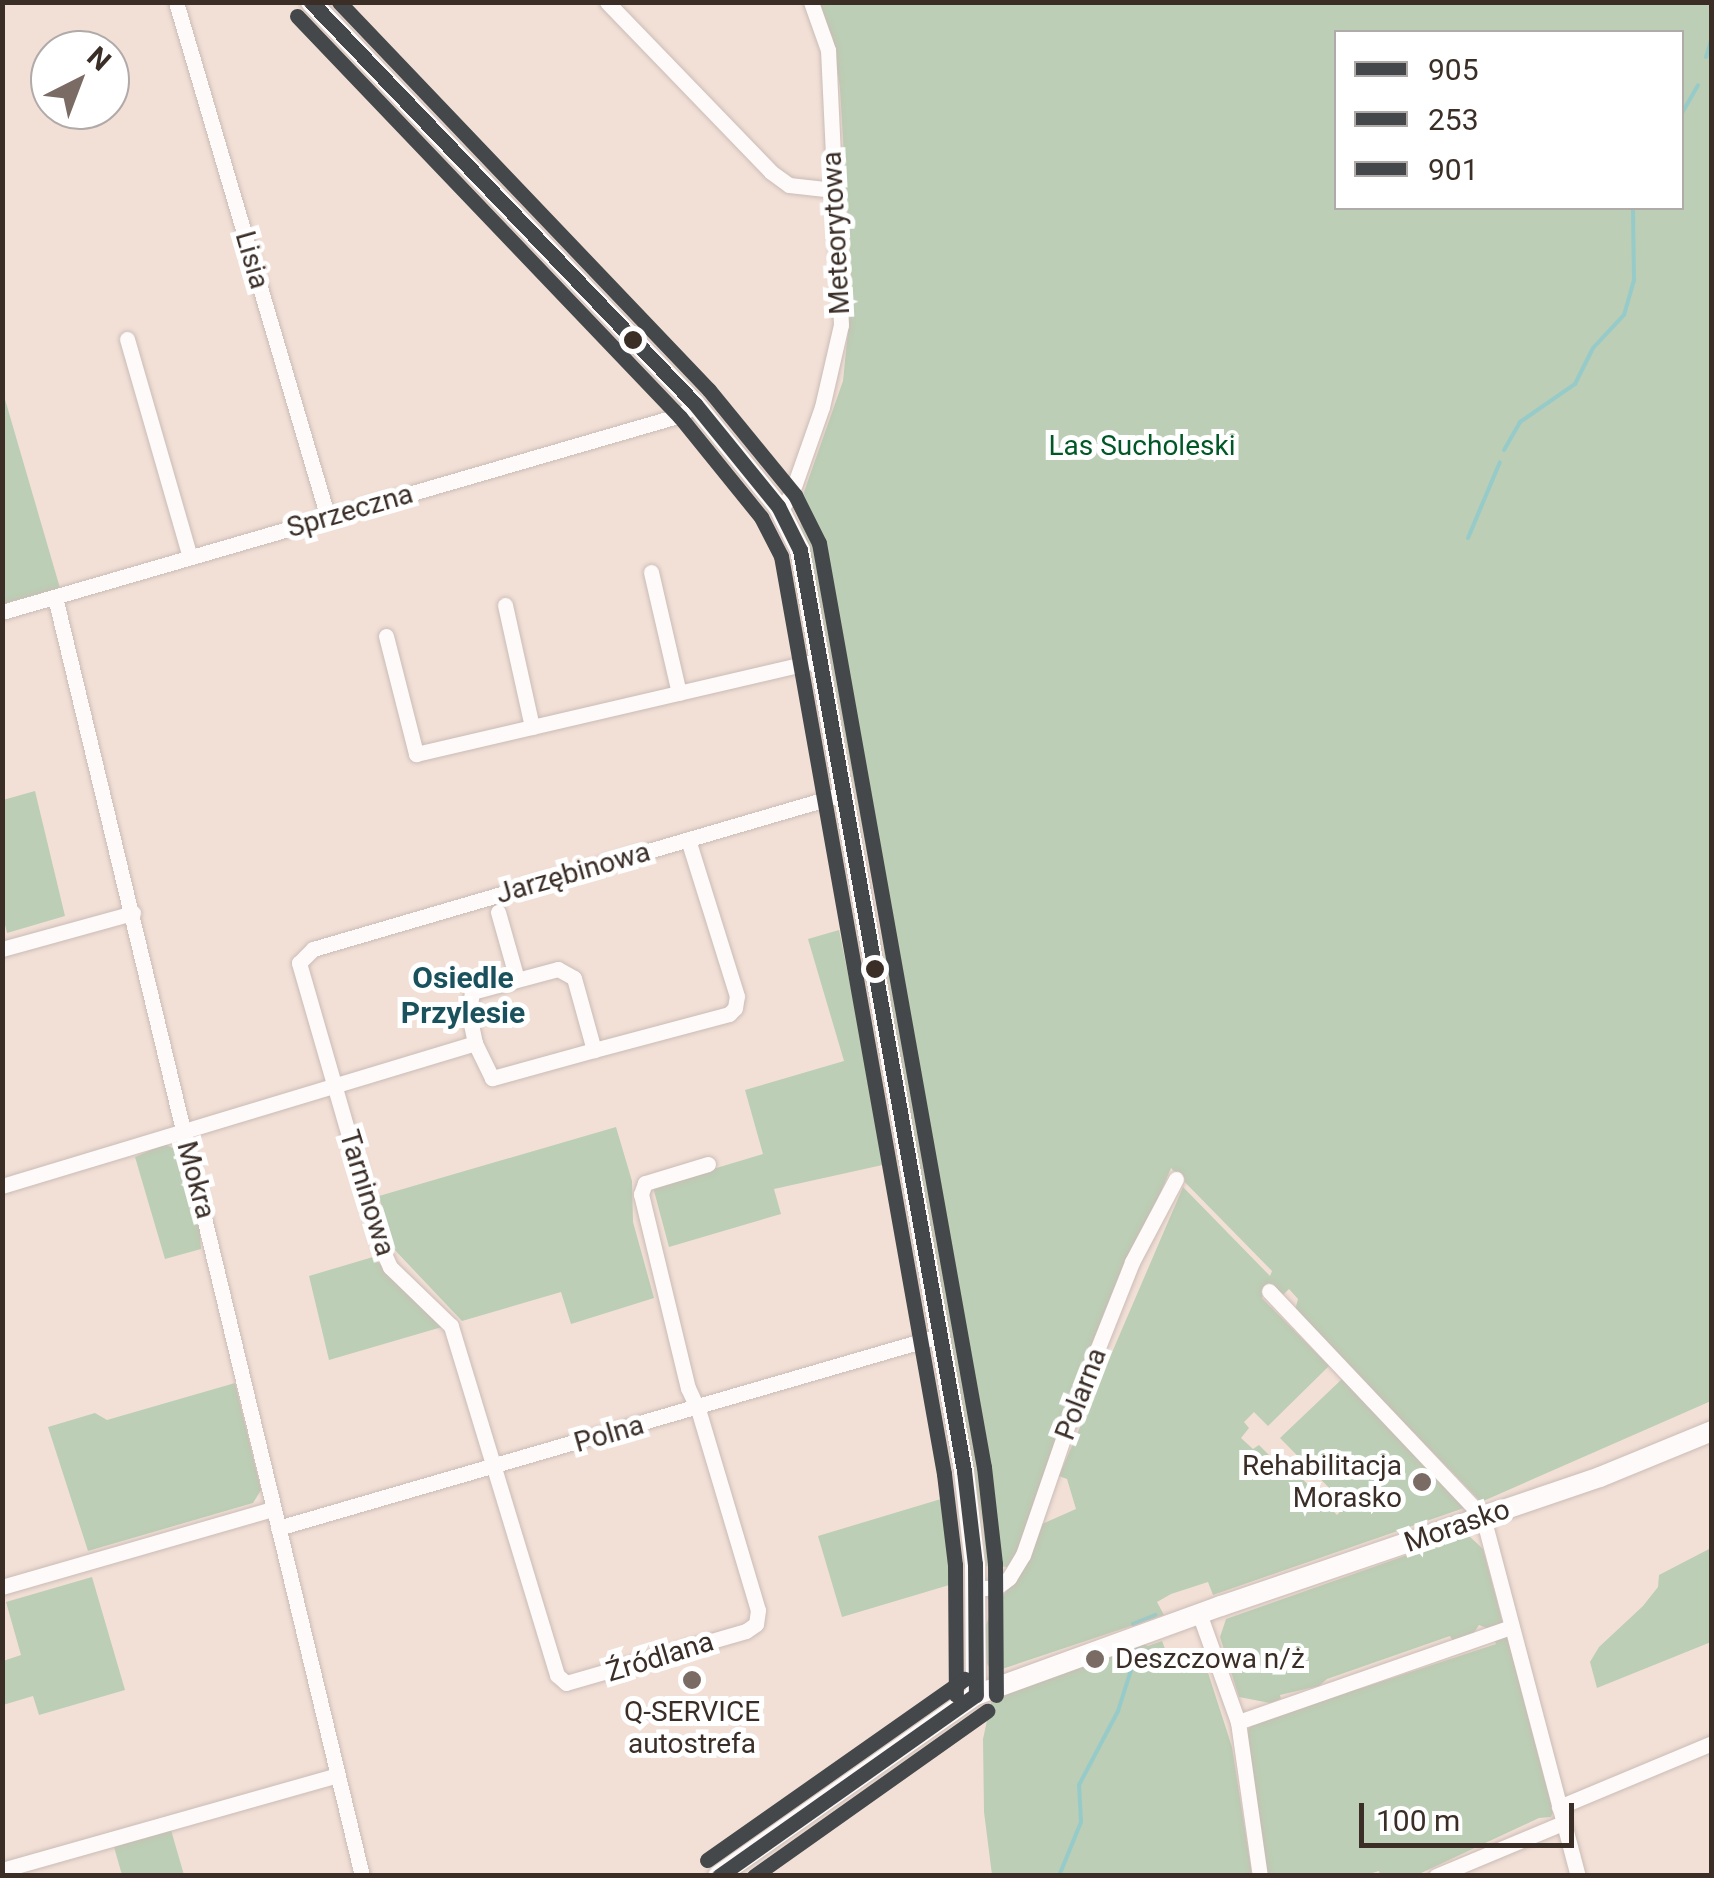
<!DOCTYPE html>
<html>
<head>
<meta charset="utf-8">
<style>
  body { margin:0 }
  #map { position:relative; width:1714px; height:1878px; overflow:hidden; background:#f2e0d7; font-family:Roboto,sans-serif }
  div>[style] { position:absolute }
  .green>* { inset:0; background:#bcceb5 }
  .stream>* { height:4px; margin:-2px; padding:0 2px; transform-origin:2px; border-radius:2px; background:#96cbca }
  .roads { filter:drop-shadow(0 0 2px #cabcb5) drop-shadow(0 0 2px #cabcb5) }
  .minor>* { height:15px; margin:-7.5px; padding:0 7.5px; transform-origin:7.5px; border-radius:7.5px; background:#fdfaf9 }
  .tertiary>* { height:20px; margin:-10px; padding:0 10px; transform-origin:10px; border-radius:10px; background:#fdfaf9 }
  .bus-1>* { height:15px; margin:-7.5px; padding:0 7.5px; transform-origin:7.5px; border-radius:7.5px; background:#45484a }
  .bus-2>* { height:15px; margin:-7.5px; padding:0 7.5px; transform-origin:7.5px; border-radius:7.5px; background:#45484a }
  .bus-3>* { height:15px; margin:-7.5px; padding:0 7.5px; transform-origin:7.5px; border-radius:7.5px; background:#45484a }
  .dots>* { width:28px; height:28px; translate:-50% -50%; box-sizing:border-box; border:5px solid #fff; border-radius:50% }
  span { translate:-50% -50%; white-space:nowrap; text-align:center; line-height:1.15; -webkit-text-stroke:10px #fff; paint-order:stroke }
  .street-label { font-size:28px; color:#3a2e27 }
  .park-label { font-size:28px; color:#005826 }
  .poi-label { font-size:28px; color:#3a2e27 }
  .right { translate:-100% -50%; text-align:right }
  .left { translate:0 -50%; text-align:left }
  .neighbourhood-label { font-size:30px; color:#19525d; font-weight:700 }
  .frame { position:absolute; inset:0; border:5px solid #3a2e27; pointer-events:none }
  .legend { position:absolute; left:1334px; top:30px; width:350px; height:180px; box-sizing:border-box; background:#fff; border:2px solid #b0aba9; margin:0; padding:12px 18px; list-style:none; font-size:30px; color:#3a2e27 }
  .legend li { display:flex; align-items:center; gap:20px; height:50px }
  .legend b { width:50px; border:2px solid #b0aba9 }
  .north { position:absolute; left:30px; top:30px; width:100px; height:100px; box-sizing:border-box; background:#fff; border:2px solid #b0aba9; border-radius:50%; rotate:42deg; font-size:28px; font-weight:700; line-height:40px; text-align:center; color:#3a2e27 }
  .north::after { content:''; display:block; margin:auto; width:35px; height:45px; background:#7a6c65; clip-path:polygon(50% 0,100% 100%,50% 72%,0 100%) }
  .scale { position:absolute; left:1359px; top:1803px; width:215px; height:45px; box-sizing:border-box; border:5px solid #3a2e27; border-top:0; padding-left:12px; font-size:30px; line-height:35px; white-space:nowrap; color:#3a2e27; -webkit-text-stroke:8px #fff; paint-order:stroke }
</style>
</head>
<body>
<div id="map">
  <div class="green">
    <i style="clip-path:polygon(evenodd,817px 3px,1711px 3px,1711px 1401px,1481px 1502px,1295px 1310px,1298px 1299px,1289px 1289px,1281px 1297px,1268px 1283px,1262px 1298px,1329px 1366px,1268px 1426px,1254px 1412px,1244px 1422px,1249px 1428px,1241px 1438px,1253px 1449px,1259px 1445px,1283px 1469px,1289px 1465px,1337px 1515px,1346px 1505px,1280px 1438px,1342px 1379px,1467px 1507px,1213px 1595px,1208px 1582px,1171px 1594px,1157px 1602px,1164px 1615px,993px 1672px,987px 1664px,985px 1627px,991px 1612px,1017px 1577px,1042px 1524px,1076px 1509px,1067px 1479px,1059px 1476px,1183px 1187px,1270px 1276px,1272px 1271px,1171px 1168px,1068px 1411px,1011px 1567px,986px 1566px,983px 1524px,912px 1149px,879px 917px,810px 551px,801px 529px,799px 506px,843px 381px,852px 290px,840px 89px,833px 39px,817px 3px,1336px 32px,1682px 32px,1682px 208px,1336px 208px,1336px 32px)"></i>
    <i style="clip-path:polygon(2px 389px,60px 588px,3px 604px,2px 604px)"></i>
    <i style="clip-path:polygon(35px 791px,65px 916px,7px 933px,2px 912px,3px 800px)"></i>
    <i style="clip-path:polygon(839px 930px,887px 1164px,774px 1189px,781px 1214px,669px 1247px,653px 1187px,763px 1154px,745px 1090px,844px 1061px,808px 939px)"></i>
    <i style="clip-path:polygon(616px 1127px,632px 1181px,633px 1222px,654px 1298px,571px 1324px,561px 1292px,462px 1321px,392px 1247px,379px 1196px)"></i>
    <i style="clip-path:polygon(165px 1144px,182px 1153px,199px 1220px,201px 1249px,165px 1259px,135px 1157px)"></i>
    <i style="clip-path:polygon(373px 1257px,442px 1327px,329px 1360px,309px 1276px)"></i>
    <i style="clip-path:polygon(235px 1383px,261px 1490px,253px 1503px,88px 1551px,48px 1427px,95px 1413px,107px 1420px)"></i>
    <i style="clip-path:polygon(941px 1499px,956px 1583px,842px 1617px,818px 1536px)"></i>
    <i style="clip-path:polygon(1467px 1534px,1483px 1549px,1503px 1624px,1489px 1629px,1479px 1625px,1473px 1634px,1453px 1641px,1450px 1636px,1327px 1679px,1319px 1686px,1280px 1695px,1281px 1699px,1270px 1703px,1239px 1697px,1220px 1637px,1226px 1619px)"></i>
    <i style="clip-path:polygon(1711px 1548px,1711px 1642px,1597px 1688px,1590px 1662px,1599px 1647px,1643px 1606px,1658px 1587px,1659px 1575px)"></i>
    <i style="clip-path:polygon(92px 1577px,125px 1690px,39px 1715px,33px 1696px,3px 1705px,3px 1661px,21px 1655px,6px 1602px)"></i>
    <i style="clip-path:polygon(1507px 1636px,1553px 1812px,1551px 1817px,1539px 1818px,1417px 1875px,1380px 1875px,1379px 1871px,1362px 1876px,1265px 1875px,1246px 1733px,1252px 1724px,1355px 1685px,1359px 1689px,1496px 1644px,1494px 1638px)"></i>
    <i style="clip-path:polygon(1162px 1641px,1169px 1659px,1200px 1648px,1232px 1747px,1252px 1875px,992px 1875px,984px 1812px,983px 1739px,991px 1702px,1008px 1691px,1138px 1642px,1148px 1646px)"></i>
    <i style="clip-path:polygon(171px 1830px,184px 1875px,122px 1875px,114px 1847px)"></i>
  </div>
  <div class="stream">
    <i style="left:1706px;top:57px;width:21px;rotate:-73deg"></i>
    <i style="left:1682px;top:113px;width:32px;rotate:-60deg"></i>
    <i style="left:1504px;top:450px;width:32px;rotate:-60deg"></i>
    <i style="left:1520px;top:422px;width:67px;rotate:-34.6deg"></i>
    <i style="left:1575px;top:384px;width:40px;rotate:-63.4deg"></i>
    <i style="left:1593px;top:348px;width:45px;rotate:-46.8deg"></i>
    <i style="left:1624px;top:315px;width:35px;rotate:-74deg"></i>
    <i style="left:1634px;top:281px;width:73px;rotate:-90.8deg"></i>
    <i style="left:1468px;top:538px;width:82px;rotate:-67.2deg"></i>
    <i style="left:1133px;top:1624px;width:24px;rotate:-22deg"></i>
    <i style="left:1059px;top:1876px;width:58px;rotate:-67.8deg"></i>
    <i style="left:1081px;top:1822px;width:37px;rotate:-93deg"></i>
    <i style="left:1079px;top:1785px;width:84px;rotate:-62.2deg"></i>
    <i style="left:1118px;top:1711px;width:66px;rotate:-72.4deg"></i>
  </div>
  <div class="roads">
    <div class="minor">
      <i style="left:176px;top:2px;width:538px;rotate:73.59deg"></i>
      <i style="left:607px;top:2px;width:236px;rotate:46deg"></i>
      <i style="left:771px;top:172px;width:22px;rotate:36deg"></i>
      <i style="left:789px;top:185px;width:45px;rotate:6.3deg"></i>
      <i style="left:127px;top:339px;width:227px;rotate:73.9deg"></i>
      <i style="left:780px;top:510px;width:19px;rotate:-54deg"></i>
      <i style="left:791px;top:495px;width:93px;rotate:-70.6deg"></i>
      <i style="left:822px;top:407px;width:84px;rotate:-77deg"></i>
      <i style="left:841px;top:325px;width:275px;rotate:-92.7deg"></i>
      <i style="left:828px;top:50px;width:51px;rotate:-109.5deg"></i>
      <i style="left:651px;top:572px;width:124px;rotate:77deg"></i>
      <i style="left:55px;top:597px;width:1315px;rotate:76.5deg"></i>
      <i style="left:505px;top:605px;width:125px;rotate:77.5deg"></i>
      <i style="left:2px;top:612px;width:707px;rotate:-16.18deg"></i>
      <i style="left:681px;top:415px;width:18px;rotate:-38deg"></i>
      <i style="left:386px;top:636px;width:122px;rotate:75.7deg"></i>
      <i style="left:416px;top:754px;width:416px;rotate:-13.1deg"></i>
      <i style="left:498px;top:912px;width:70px;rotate:74.2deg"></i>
      <i style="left:2px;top:949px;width:136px;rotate:-15.4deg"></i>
      <i style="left:558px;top:969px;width:18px;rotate:29deg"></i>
      <i style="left:574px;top:978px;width:75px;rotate:74.5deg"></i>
      <i style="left:594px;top:1050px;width:106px;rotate:164.6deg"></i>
      <i style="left:492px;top:1078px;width:39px;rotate:-116deg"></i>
      <i style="left:475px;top:1043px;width:29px;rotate:-102deg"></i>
      <i style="left:469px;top:1015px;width:23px;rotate:-83deg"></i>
      <i style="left:472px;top:992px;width:89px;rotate:-15deg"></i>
      <i style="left:594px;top:1050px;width:140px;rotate:-14.9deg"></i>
      <i style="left:729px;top:1014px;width:8px;rotate:-45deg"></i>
      <i style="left:735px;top:1008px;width:12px;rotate:-81deg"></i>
      <i style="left:737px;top:996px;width:164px;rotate:-107.4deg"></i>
      <i style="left:708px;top:1164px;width:66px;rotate:163.2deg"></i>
      <i style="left:645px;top:1183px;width:12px;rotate:110deg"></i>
      <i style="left:641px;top:1194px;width:200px;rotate:76.4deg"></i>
      <i style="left:688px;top:1388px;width:23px;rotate:65deg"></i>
      <i style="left:698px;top:1409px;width:210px;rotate:73.4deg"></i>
      <i style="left:758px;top:1610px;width:14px;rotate:98deg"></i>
      <i style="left:756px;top:1624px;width:12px;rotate:145deg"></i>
      <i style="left:746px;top:1631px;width:187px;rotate:163.9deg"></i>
      <i style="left:566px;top:1683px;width:12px;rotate:-138deg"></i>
      <i style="left:557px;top:1675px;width:365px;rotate:-106.9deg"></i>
      <i style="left:451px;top:1326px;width:85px;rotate:-136deg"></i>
      <i style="left:390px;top:1267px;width:22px;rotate:-114deg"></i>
      <i style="left:381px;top:1247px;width:296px;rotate:-106.1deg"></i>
      <i style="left:299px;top:963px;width:20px;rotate:-45deg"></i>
      <i style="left:313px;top:949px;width:552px;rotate:-16.3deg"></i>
      <i style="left:2px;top:1186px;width:494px;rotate:-16.8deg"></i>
      <i style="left:1269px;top:1291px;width:311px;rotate:46.6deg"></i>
      <i style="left:1483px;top:1517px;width:371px;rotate:75.2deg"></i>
      <i style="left:278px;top:1528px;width:688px;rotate:-16.2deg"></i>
      <i style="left:2px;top:1587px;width:282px;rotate:-16.1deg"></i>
      <i style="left:974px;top:1589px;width:23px;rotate:-5deg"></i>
      <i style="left:997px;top:1587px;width:15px;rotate:-37deg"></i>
      <i style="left:1009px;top:1578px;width:27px;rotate:-59deg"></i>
      <i style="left:1023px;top:1555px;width:150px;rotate:-71deg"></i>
      <i style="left:1072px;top:1413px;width:162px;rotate:-68.3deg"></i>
      <i style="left:1132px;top:1262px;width:94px;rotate:-62.1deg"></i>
      <i style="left:1199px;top:1613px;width:116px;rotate:70.3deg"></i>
      <i style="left:1238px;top:1722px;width:156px;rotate:81.9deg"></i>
      <i style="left:1238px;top:1722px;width:289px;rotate:-19.2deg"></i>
      <i style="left:1559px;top:1807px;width:166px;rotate:-22.7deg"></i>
      <i style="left:2px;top:1870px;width:348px;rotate:-15.8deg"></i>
      <i style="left:1436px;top:1876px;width:138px;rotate:-22.7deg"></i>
    </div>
    <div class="tertiary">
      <i style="left:311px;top:2px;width:556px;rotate:46.31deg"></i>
      <i style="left:695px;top:404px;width:132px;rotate:50.9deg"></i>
      <i style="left:778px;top:506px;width:49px;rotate:63.4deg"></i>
      <i style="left:800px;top:550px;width:935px;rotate:79.9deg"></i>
      <i style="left:964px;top:1471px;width:94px;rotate:83.3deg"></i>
      <i style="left:975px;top:1564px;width:131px;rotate:89.6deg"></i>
      <i style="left:718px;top:1876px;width:315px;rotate:-35.1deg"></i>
      <i style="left:976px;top:1695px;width:261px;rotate:-20deg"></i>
      <i style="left:1221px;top:1606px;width:400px;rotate:-18.8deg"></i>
      <i style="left:1600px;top:1477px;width:121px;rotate:-22.3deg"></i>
    </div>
  </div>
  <div class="bus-1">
    <i style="left:311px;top:2px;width:556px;rotate:46.31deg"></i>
    <i style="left:695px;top:404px;width:132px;rotate:50.9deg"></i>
    <i style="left:778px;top:506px;width:49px;rotate:63.4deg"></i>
    <i style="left:800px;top:550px;width:935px;rotate:79.9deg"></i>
    <i style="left:964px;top:1471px;width:94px;rotate:83.3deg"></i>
    <i style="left:975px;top:1564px;width:131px;rotate:89.6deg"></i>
    <i style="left:719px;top:1876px;width:314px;rotate:-35.2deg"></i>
  </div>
  <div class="bus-2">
    <i style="left:297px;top:16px;width:555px;rotate:46.32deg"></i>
    <i style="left:680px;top:417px;width:129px;rotate:51deg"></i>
    <i style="left:761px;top:517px;width:44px;rotate:62.9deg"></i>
    <i style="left:781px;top:556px;width:932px;rotate:79.93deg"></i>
    <i style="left:944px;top:1474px;width:92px;rotate:83.1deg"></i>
    <i style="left:955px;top:1565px;width:130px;rotate:89.6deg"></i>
    <i style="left:754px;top:1876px;width:286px;rotate:-35.3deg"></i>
  </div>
  <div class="bus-3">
    <i style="left:339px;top:2px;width:536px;rotate:46.36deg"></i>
    <i style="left:709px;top:390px;width:136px;rotate:50.7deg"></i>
    <i style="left:795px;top:495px;width:54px;rotate:63.4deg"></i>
    <i style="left:819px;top:543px;width:939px;rotate:79.88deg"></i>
    <i style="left:984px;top:1467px;width:98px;rotate:83.5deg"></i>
    <i style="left:995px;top:1564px;width:131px;rotate:89.6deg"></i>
    <i style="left:707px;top:1860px;width:315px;rotate:-35.1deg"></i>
  </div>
  <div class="dots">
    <i style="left:633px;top:340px;background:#3a2e27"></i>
    <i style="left:875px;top:969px;background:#3a2e27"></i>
    <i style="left:1422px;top:1482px;background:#7a6c65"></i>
    <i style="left:1095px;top:1659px;background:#7a6c65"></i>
    <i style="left:692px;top:1680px;background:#7a6c65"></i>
  </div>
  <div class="street-label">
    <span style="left:836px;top:233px;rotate:-93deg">Meteorytowa</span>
    <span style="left:252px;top:260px;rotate:74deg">Lisia</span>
    <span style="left:350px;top:511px;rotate:-16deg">Sprzeczna</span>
    <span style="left:573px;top:873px;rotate:-16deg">Jarzębinowa</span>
    <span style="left:196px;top:1180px;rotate:75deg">Mokra</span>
    <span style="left:367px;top:1193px;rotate:73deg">Tarninowa</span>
    <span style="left:1081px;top:1394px;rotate:-69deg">Polarna</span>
    <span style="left:609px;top:1434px;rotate:-16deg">Polna</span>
    <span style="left:1457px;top:1526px;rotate:-19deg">Morasko</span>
    <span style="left:660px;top:1657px;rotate:-17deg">Źródlana</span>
  </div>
  <div class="park-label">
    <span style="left:1142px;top:446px">Las Sucholeski</span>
  </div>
  <div class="poi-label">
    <span class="right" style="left:1402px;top:1482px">Rehabilitacja<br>Morasko</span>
    <span class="left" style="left:1115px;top:1659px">Deszczowa n/ż</span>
    <span style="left:692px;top:1728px">Q-SERVICE<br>autostrefa</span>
  </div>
  <div class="neighbourhood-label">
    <span style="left:463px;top:995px">Osiedle<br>Przylesie</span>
  </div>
  <div class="frame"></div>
  <ul class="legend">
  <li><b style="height:12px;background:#45484a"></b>905</li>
  <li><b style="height:12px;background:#45484a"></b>253</li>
  <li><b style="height:12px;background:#45484a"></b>901</li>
  </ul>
  <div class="north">N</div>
  <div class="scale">100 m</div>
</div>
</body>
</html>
